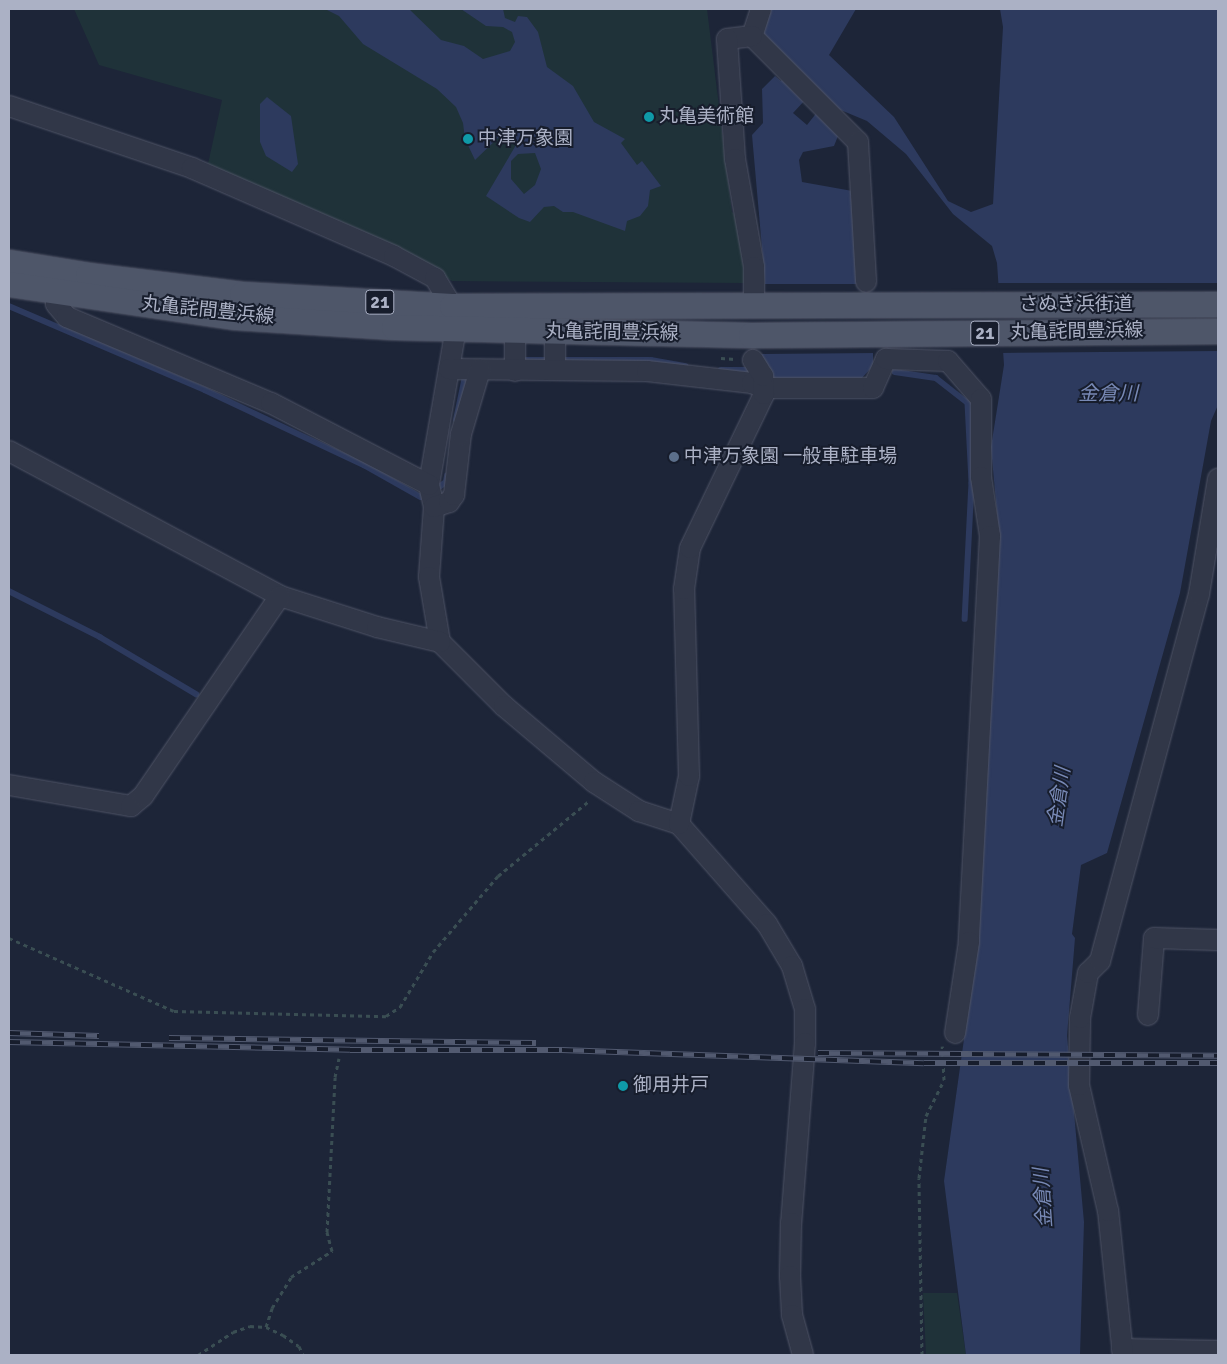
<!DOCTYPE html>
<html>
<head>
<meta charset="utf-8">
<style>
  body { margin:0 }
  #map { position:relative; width:1227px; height:1364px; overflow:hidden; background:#1d2538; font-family:Signika,"Noto Sans JP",sans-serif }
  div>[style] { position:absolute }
  .green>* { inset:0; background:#1f3239 }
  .water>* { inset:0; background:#2d3a5e }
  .pier>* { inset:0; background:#1d2538 }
  .stream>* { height:5.5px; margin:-2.75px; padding:0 2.75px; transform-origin:2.75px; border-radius:2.75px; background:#2d3a5e }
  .path>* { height:3px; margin-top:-1.5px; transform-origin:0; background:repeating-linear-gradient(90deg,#3a4e53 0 4px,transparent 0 8px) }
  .roads { filter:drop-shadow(0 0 1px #4f5466) drop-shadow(0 0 1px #4f5466) }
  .minor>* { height:20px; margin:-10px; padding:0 10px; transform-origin:10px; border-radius:10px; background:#313748 }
  .major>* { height:25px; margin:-12.5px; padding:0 12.5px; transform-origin:12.5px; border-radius:12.5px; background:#4e5669 }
  .rail>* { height:5.5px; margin-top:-2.75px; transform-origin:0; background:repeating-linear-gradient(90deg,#171d2c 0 11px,#525a70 0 22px); box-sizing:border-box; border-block:1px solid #525a70 }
  .dots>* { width:14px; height:14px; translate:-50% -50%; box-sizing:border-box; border:2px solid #171d2c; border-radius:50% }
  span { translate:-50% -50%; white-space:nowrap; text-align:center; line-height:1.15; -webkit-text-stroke:4px #171d2c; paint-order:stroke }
  .shield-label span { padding:1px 4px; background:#171d2c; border:1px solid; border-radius:4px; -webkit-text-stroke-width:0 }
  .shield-label { font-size:18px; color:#abb1c5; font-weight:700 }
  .poi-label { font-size:19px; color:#abb1c5 }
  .left { translate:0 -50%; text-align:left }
  .street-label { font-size:19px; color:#abb1c5 }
  .water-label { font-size:20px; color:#7889b5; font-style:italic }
  .frame { position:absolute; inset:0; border:10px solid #abb1c5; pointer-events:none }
</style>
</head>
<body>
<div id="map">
  <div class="green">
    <i style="clip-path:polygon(74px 9px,707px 9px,732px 212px,738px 217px,745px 283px,452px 281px,365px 232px,208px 164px,222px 100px,99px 65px)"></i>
    <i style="clip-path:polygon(923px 1293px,957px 1293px,966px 1355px,926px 1355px)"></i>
  </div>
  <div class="water">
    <i style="clip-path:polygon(evenodd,325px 9px,409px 9px,441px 40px,464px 46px,483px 59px,510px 51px,515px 42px,512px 32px,503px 27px,486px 26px,461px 9px,503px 9px,505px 18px,515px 22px,518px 16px,527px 17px,538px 32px,547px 67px,573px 86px,594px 122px,625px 139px,621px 143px,637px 165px,642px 161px,661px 186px,650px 190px,648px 206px,640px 216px,627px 221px,625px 231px,573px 212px,563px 212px,554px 206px,544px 207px,530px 222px,519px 218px,486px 196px,516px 145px,510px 137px,500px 136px,475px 160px,465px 139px,463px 123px,456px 107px,437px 89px,363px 44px,339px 16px,325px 9px,535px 153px,541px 169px,535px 185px,524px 194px,511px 179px,511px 161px,518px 154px,535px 153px)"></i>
    <i style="clip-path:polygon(767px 9px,856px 9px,829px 55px,894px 117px,948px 201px,971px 212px,993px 204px,1003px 27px,1000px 9px,1218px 9px,1218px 405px,1211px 421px,1180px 593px,1107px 853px,1081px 865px,1072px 934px,1075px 938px,1067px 1036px,1084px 1222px,1080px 1355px,966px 1355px,944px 1181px,965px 1032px,998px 524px,991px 447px,1004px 365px,997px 263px,992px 246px,953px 214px,906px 154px,867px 121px,831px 106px,760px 30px)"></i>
    <i style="clip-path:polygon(775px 76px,781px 81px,785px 76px,807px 98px,793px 113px,807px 125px,818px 111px,840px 131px,834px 146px,803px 152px,799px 160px,802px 182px,858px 192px,860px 248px,873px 352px,873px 366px,860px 380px,770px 383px,760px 354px,765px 282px,752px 135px,763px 123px,762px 89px)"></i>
    <i style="clip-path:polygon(267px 97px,291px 116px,298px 164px,292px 172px,266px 156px,260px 142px,260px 104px)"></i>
  </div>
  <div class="pier">
    <i style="clip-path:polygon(996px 283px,1218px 283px,1218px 351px,1000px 353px)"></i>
    <i style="clip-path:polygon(763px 284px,864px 284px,876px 353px,758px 354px)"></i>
  </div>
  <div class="stream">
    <i style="left:9px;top:306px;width:213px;rotate:23.2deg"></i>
    <i style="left:205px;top:390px;width:176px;rotate:25.3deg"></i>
    <i style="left:364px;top:465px;width:65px;rotate:29.3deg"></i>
    <i style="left:421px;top:497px;width:6px;rotate:-31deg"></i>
    <i style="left:524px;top:360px;width:127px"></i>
    <i style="left:651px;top:360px;width:35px;rotate:10deg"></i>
    <i style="left:721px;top:370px;width:33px"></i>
    <i style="left:895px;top:372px;width:41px;rotate:8.3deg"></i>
    <i style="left:936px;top:378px;width:41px;rotate:38deg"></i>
    <i style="left:968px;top:403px;width:80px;rotate:87.1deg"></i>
    <i style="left:972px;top:483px;width:136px;rotate:92.9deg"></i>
    <i style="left:456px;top:420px;width:49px;rotate:-78.2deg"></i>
    <i style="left:435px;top:490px;width:14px;rotate:-36deg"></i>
    <i style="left:446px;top:482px;width:6px;rotate:-81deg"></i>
    <i style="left:9px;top:591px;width:102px;rotate:26.8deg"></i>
    <i style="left:100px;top:637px;width:112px;rotate:30.7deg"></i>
  </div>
  <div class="path">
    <i style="left:721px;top:358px;width:14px;rotate:4deg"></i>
    <i style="left:9px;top:938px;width:180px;rotate:23.9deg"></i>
    <i style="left:174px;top:1011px;width:212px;rotate:1.4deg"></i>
    <i style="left:386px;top:1016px;width:17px;rotate:-33deg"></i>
    <i style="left:400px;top:1007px;width:64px;rotate:-59deg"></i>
    <i style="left:433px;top:952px;width:100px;rotate:-49.5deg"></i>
    <i style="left:498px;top:876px;width:118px;rotate:-39.5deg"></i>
    <i style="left:266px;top:1327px;width:20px;rotate:-72deg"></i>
    <i style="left:272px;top:1308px;width:36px;rotate:-58deg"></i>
    <i style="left:291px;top:1277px;width:49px;rotate:-32.4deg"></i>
    <i style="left:332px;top:1251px;width:20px;rotate:-105deg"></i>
    <i style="left:327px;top:1232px;width:155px;rotate:-87deg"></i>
    <i style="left:335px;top:1077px;width:19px;rotate:-78deg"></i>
    <i style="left:198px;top:1355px;width:42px;rotate:-33.3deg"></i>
    <i style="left:233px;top:1332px;width:18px;rotate:-19deg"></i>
    <i style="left:250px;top:1326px;width:16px;rotate:4deg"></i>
    <i style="left:266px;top:1327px;width:19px;rotate:25deg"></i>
    <i style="left:283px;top:1335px;width:19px;rotate:35deg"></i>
    <i style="left:299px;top:1346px;width:10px;rotate:66deg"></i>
    <i style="left:922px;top:1355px;width:177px;rotate:-91deg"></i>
    <i style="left:919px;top:1178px;width:62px;rotate:-83.6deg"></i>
    <i style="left:926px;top:1116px;width:40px;rotate:-63.4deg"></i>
    <i style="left:944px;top:1080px;width:34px;rotate:-93deg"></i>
  </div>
  <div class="roads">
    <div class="minor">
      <i style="left:761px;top:9px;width:28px;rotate:108deg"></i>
      <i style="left:752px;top:36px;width:150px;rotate:45deg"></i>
      <i style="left:858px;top:142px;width:140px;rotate:86.7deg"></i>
      <i style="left:752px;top:36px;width:25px;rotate:173deg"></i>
      <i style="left:727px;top:39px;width:120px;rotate:86.2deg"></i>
      <i style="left:735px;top:159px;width:110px;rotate:80deg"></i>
      <i style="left:754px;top:267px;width:40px;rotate:90deg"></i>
      <i style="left:9px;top:106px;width:193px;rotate:18.7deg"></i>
      <i style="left:192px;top:168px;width:220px;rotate:23.5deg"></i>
      <i style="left:394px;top:256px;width:47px;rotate:28.2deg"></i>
      <i style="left:435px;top:278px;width:33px;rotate:59deg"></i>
      <i style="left:452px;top:306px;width:22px;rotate:80deg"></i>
      <i style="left:456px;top:328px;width:159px;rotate:99.8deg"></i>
      <i style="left:429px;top:485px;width:23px;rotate:77deg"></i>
      <i style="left:434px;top:507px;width:70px;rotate:94.1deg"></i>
      <i style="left:429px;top:577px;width:66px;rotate:80.4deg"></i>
      <i style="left:440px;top:642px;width:91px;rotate:45deg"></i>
      <i style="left:504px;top:706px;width:118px;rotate:40.2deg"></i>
      <i style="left:594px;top:782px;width:54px;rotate:32.8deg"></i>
      <i style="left:639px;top:811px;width:42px;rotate:18deg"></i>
      <i style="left:679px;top:824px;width:133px;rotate:48.7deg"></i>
      <i style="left:767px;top:924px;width:49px;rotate:59.2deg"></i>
      <i style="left:792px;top:966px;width:45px;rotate:73.2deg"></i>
      <i style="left:805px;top:1009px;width:34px;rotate:90deg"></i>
      <i style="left:805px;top:1043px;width:181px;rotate:94.4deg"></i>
      <i style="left:791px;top:1223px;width:53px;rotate:91.1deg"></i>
      <i style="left:790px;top:1276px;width:39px;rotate:87deg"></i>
      <i style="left:792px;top:1315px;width:41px;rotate:74.6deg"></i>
      <i style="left:64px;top:278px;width:27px;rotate:107deg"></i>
      <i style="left:56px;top:304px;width:17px;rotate:50deg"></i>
      <i style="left:67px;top:317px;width:221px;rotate:22.9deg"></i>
      <i style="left:271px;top:403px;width:178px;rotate:27.4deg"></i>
      <i style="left:515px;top:330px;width:41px;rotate:90deg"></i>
      <i style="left:555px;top:332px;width:38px;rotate:90deg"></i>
      <i style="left:449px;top:369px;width:198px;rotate:0.6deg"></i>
      <i style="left:647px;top:371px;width:106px;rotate:6.5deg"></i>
      <i style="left:752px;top:383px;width:13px;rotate:23deg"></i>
      <i style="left:764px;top:388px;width:109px"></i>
      <i style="left:873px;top:388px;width:32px;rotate:-66deg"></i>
      <i style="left:886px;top:359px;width:62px;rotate:1.8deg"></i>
      <i style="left:948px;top:361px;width:50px;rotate:49deg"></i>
      <i style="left:981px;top:399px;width:78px;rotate:90deg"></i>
      <i style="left:981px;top:477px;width:60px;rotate:81.3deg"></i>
      <i style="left:990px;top:536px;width:407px;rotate:93deg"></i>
      <i style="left:969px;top:942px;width:92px;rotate:98.7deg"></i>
      <i style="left:9px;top:451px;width:307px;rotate:28.1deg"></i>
      <i style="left:280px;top:596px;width:102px;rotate:17.7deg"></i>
      <i style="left:377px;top:627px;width:65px;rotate:13.4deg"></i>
      <i style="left:434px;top:507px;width:16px;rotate:-18deg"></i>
      <i style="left:449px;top:502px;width:9px;rotate:-54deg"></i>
      <i style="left:454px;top:495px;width:61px;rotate:-83.5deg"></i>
      <i style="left:461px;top:434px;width:67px;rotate:-73.5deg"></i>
      <i style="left:9px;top:785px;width:124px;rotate:9.8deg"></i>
      <i style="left:131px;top:806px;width:16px;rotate:-40deg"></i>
      <i style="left:143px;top:796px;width:242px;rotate:-55.6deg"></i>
      <i style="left:679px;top:824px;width:49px;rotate:-78.2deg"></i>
      <i style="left:689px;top:776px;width:187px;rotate:-91.5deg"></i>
      <i style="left:684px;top:589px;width:41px;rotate:-81.7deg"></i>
      <i style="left:690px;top:548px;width:171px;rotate:-64.3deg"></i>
      <i style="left:764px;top:394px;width:18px;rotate:-93deg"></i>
      <i style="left:763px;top:376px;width:19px;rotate:-122deg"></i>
      <i style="left:1148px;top:1015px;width:77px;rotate:-85.5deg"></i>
      <i style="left:1154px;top:938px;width:64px;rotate:1.8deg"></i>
      <i style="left:1122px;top:1349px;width:96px;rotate:1.2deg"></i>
      <i style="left:1123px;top:1355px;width:145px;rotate:-95.9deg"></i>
      <i style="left:1108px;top:1211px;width:129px;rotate:-103deg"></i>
      <i style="left:1079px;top:1085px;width:67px;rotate:-89.1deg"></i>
      <i style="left:1080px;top:1018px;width:46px;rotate:-79.9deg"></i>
      <i style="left:1088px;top:973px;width:17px;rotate:-45deg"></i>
      <i style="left:1100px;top:961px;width:380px;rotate:-74.9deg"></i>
      <i style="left:1199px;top:594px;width:117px;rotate:-80.6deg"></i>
    </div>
    <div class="major">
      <i style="left:9px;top:262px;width:80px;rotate:9.3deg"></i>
      <i style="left:88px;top:275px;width:155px;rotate:7deg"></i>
      <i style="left:242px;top:294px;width:210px;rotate:3.3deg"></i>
      <i style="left:452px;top:306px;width:766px;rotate:-0.15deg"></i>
      <i style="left:9px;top:284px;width:229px;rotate:8.3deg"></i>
      <i style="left:236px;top:317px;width:158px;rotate:3.6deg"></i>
      <i style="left:394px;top:327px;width:357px;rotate:1.3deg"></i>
      <i style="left:751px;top:335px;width:467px;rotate:-0.5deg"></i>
    </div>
  </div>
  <div class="rail">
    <i style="left:9px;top:1033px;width:90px;rotate:1.9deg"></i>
    <i style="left:169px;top:1038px;width:367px;rotate:0.8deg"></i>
    <i style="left:9px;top:1042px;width:341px;rotate:1.3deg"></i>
    <i style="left:350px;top:1050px;width:212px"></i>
    <i style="left:562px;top:1050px;width:362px;rotate:2.1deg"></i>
    <i style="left:924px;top:1063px;width:294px"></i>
    <i style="left:818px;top:1053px;width:400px;rotate:0.4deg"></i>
  </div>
  <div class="dots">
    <i style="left:649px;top:117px;background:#0f9aa8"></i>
    <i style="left:468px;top:139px;background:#0f9aa8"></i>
    <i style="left:674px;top:457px;background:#5c6f8a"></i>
    <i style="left:623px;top:1086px;background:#0f9aa8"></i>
  </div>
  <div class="shield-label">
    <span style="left:380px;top:302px">21</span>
    <span style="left:985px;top:333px">21</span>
  </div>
  <div class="poi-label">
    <span class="left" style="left:659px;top:117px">丸亀美術館</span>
    <span class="left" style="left:478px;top:139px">中津万象園</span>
    <span class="left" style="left:684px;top:457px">中津万象園 一般車駐車場</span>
    <span class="left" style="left:633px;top:1086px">御用井戸</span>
  </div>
  <div class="street-label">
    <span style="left:1076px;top:305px">さぬき浜街道</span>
    <span style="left:208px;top:311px;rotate:6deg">丸亀詫間豊浜線</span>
    <span style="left:1077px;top:332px;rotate:-1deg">丸亀詫間豊浜線</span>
    <span style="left:612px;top:333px;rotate:1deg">丸亀詫間豊浜線</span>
  </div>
  <div class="water-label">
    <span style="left:1108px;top:393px">金倉川</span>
    <span style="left:1059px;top:797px;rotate:-82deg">金倉川</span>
    <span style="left:1043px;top:1198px;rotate:-94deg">金倉川</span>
  </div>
  <div class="frame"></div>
</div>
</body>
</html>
